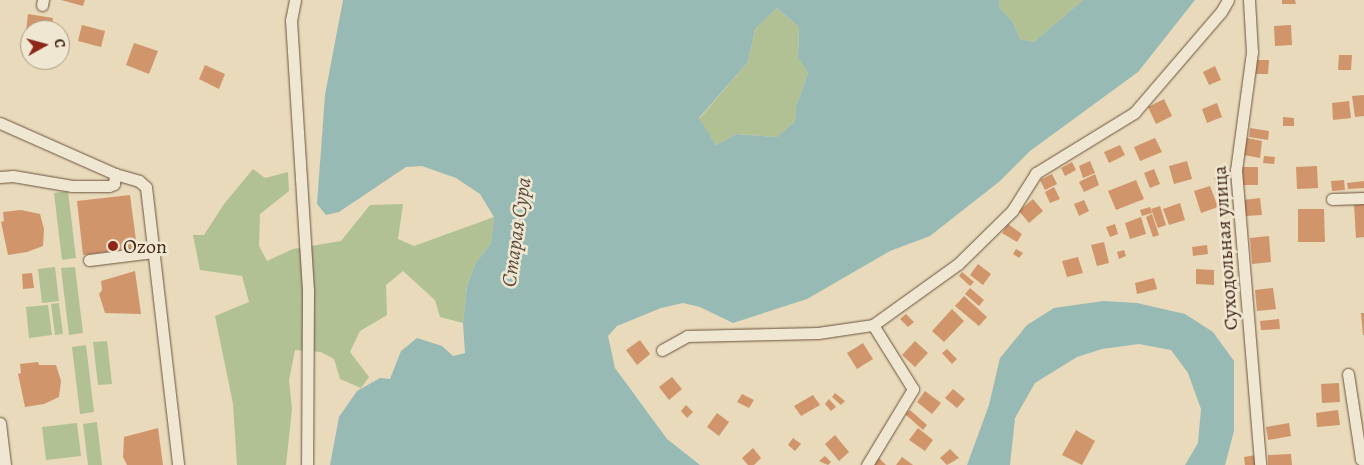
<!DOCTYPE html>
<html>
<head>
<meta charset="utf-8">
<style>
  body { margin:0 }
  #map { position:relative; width:1364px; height:465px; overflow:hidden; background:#e8daba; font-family:Alegreya,serif }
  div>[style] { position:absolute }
  .green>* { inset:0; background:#b1c194 }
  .water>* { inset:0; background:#98bab5 }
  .building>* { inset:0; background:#d0956b }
  .roads { filter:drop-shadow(0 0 1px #6c523e) drop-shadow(0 0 1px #6c523e) }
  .minor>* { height:11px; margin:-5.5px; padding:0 5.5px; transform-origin:5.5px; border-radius:5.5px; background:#f0e7d2 }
  .dots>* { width:14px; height:14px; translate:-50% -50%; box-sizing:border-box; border:2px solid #f0e7d2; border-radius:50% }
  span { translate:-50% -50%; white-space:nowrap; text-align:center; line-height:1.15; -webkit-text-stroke:5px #f0e7d2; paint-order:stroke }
  .poi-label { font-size:20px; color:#422514 }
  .left { translate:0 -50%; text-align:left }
  .street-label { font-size:20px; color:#422514 }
  .water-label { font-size:21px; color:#584a3c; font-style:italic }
  .north { position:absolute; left:20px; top:20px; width:50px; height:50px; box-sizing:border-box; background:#f0e7d2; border:1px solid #aa9986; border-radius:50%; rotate:83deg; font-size:14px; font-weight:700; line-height:20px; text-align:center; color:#422514 }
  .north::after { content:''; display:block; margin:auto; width:18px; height:22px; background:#8f2418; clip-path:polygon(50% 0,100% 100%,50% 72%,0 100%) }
</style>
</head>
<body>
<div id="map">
  <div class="green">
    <i style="clip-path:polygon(1000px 0,1083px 0,1034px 42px,1020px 39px,1013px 22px,999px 7px)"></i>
    <i style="clip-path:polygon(777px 8px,799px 27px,798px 56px,808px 73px,796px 107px,795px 121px,777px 137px,736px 134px,716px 145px,699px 119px,748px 62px,755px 29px)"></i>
    <i style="clip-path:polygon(253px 169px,265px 178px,288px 172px,289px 191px,260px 214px,259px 246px,267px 261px,293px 249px,341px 241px,370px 205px,403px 204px,398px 239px,414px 246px,494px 217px,491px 243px,475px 264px,467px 286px,463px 323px,440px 317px,435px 300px,403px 271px,386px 285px,387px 315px,360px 331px,350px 352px,369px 377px,361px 388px,340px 379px,334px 359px,321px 352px,295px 350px,289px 380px,292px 409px,286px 465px,237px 465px,233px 404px,215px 316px,249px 302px,242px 276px,200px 270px,193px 235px,204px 235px,224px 204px)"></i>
    <i style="clip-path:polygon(68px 191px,76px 258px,62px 260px,54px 193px)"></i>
    <i style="clip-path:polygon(55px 267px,59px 301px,42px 303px,38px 269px)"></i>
    <i style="clip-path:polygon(75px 267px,83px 333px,69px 335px,61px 268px)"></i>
    <i style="clip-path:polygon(59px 303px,63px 334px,55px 335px,51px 304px)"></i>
    <i style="clip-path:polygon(48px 305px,52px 335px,29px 338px,26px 307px)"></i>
    <i style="clip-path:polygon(107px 341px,112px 384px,98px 385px,93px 342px)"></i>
    <i style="clip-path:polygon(86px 345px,94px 412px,80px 414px,72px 347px)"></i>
    <i style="clip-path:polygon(97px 422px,102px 465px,88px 465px,83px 424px)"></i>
    <i style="clip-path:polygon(77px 423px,81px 456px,46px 460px,42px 427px)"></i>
  </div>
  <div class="water">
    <i style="clip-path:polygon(evenodd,343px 0,1000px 0,999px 7px,1013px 22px,1020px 39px,1034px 42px,1083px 0,1195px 0,1138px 72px,1030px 151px,1000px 181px,930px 236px,890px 251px,807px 299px,733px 323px,700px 307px,683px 303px,661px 308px,617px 326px,608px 336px,615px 368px,667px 439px,700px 465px,330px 465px,339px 417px,357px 391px,380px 378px,390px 379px,401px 351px,417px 338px,442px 346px,453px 356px,465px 353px,463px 323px,467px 286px,475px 264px,491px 243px,494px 217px,480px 194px,456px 178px,422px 166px,406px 167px,339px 212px,326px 215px,317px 204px,325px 95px,343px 0,777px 8px,799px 27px,798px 57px,808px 73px,796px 107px,795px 121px,777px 137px,736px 134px,716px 145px,699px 118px,748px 62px,755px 29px,777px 8px)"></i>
    <i style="clip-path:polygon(1103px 301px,1137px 303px,1185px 314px,1213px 332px,1234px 361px,1234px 431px,1225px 465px,1185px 465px,1198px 443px,1201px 409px,1188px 373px,1171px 350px,1139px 344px,1102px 349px,1077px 357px,1035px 383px,1015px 418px,1010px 465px,967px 465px,989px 405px,1000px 358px,1027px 325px,1054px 308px)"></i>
  </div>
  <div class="building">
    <i style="clip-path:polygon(61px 0,85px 0,83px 6px)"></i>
    <i style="clip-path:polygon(1282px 0,1295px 0,1296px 4px,1282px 4px)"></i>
    <i style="clip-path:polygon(28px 14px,53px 18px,51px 30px,26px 31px)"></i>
    <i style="clip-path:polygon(82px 25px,105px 31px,101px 47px,78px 41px)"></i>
    <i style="clip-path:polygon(1291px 25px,1292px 45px,1275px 46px,1274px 26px)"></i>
    <i style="clip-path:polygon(134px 43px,158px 51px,149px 74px,126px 65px)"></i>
    <i style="clip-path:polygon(1339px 55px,1352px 55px,1351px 70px,1338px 70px)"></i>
    <i style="clip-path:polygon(1257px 60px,1269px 60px,1268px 74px,1256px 74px)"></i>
    <i style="clip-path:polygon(205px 65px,225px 74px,219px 89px,199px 79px)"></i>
    <i style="clip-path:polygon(1215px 66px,1221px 80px,1209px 85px,1203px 72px)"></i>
    <i style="clip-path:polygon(1364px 95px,1364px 116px,1355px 117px,1352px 96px)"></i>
    <i style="clip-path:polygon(1164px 99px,1172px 116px,1156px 124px,1148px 107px)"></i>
    <i style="clip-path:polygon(1349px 101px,1351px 118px,1333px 120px,1332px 103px)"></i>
    <i style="clip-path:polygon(1217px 103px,1222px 117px,1207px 123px,1202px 109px)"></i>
    <i style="clip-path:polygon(1283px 117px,1294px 118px,1294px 126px,1283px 126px)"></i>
    <i style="clip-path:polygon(1250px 128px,1269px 131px,1268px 140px,1249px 137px)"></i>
    <i style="clip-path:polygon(1155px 138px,1162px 152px,1140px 161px,1134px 147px)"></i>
    <i style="clip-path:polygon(1247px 138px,1262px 141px,1260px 158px,1244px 155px)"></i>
    <i style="clip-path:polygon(1120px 145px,1125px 155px,1109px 163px,1104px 152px)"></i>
    <i style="clip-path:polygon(1264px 156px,1275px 157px,1274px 164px,1263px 163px)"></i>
    <i style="clip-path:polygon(1090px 161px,1095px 173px,1083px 178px,1079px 166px)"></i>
    <i style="clip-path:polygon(1187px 161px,1192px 179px,1174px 184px,1169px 166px)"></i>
    <i style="clip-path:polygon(1072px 162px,1076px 170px,1065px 176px,1061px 168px)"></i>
    <i style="clip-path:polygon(1317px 166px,1318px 188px,1297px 189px,1296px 167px)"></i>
    <i style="clip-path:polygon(1242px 167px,1258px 167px,1258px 185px,1242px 185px)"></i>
    <i style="clip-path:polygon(1154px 169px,1160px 184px,1150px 188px,1144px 173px)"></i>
    <i style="clip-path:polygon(1052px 174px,1057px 184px,1045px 190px,1040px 180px)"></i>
    <i style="clip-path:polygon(1095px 174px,1099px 185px,1084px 192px,1079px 182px)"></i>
    <i style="clip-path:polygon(1226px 174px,1229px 188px,1218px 191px,1214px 178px)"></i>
    <i style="clip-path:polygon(1136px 180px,1144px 199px,1116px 210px,1108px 191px)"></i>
    <i style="clip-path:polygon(1344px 180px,1345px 190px,1332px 191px,1331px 181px)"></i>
    <i style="clip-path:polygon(1364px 181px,1364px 188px,1348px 189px,1347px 183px)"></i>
    <i style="clip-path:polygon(1210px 186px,1218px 207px,1201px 213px,1194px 191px)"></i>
    <i style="clip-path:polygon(1054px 187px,1060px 199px,1050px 203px,1045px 192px)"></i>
    <i style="clip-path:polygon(130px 195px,137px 248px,83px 255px,77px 201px)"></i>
    <i style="clip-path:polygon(1260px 198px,1262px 215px,1245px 216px,1243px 200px)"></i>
    <i style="clip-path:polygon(1033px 199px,1043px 211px,1029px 223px,1019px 211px)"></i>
    <i style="clip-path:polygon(1084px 200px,1089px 211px,1079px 216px,1074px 204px)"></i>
    <i style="clip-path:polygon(1180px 203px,1185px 220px,1169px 225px,1163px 209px)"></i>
    <i style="clip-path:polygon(1364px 204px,1364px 237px,1356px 238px,1354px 205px)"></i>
    <i style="clip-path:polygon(1160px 206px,1166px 225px,1158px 228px,1151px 209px)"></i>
    <i style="clip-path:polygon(1150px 207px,1152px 213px,1142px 216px,1140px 210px)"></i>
    <i style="clip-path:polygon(1298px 209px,1324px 209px,1325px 242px,1298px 242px)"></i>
    <i style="clip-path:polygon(21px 210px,40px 214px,44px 229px,43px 246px,27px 252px,8px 255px,1px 222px,4px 221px,3px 212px)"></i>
    <i style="clip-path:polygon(1152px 214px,1159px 235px,1153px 237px,1146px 217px)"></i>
    <i style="clip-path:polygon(1141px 217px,1146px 234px,1130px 239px,1125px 223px)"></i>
    <i style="clip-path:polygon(1008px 224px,1022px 234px,1017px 242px,1002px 233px)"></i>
    <i style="clip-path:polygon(1115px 224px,1118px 234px,1110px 237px,1106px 227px)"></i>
    <i style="clip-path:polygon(1269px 236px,1271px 262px,1252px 264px,1250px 238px)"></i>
    <i style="clip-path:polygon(1104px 242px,1109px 263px,1097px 266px,1091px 245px)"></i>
    <i style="clip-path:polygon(1207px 245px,1208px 254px,1193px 256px,1192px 247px)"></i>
    <i style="clip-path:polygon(1016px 249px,1023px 253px,1019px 258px,1013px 254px)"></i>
    <i style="clip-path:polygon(1124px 250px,1126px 256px,1119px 259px,1117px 252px)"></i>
    <i style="clip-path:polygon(1078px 257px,1083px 273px,1067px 277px,1062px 261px)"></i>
    <i style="clip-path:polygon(978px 264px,991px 274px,983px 285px,970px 275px)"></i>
    <i style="clip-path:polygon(1196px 269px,1214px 270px,1214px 285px,1196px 284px)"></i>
    <i style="clip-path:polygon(135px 271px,141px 314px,105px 313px,99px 294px,102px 290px,101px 281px)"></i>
    <i style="clip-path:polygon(962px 272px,974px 282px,970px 286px,959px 276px)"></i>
    <i style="clip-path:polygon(32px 273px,34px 288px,23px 289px,22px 274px)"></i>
    <i style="clip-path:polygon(1154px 278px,1157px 289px,1137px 294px,1135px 283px)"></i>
    <i style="clip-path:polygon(970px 288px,984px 300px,979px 306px,965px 294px)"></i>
    <i style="clip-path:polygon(1273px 288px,1276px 309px,1257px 311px,1255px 290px)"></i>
    <i style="clip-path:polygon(964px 296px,987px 317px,979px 326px,955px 306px)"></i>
    <i style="clip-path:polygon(952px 309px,964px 321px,944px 342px,932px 331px)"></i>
    <i style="clip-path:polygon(1361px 313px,1364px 313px,1364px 335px,1363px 335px)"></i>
    <i style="clip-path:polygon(906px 314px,914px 322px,908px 327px,900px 319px)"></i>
    <i style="clip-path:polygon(1279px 319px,1280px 329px,1261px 330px,1260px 321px)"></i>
    <i style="clip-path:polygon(640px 340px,650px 354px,637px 365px,626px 350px)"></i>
    <i style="clip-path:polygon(915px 341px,928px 353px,915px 367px,902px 355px)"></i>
    <i style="clip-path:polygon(863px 343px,873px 359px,857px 369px,847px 353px)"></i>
    <i style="clip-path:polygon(947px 349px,957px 359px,952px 364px,942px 353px)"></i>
    <i style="clip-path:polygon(38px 362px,39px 365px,56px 365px,61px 381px,59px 397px,44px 404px,25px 407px,18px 374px,21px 373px,20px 364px)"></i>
    <i style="clip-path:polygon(672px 377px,682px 389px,669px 400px,659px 387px)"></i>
    <i style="clip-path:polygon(1339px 383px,1340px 402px,1322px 403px,1321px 384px)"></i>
    <i style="clip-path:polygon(953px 389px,965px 399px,957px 408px,945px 398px)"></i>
    <i style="clip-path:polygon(925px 391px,941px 403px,932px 414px,917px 402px)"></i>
    <i style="clip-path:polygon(835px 393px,845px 401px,841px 405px,832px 397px)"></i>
    <i style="clip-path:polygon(742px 394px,754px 400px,749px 408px,737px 402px)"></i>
    <i style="clip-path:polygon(813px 395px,820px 405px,801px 416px,794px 406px)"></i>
    <i style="clip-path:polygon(829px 399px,836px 407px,831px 411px,825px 404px)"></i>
    <i style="clip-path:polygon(686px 405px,693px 412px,687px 418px,681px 411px)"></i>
    <i style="clip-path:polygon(910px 410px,927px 425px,923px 430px,905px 414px)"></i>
    <i style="clip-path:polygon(1338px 410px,1340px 425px,1317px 427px,1316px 413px)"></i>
    <i style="clip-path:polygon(717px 413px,729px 422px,719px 436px,707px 427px)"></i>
    <i style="clip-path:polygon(1289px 423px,1291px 436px,1268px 440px,1266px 427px)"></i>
    <i style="clip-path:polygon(158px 428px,163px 465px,127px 465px,123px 457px,124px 437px)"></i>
    <i style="clip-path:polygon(918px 428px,933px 440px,925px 451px,909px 440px)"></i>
    <i style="clip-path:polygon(1076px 430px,1095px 441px,1082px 465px,1062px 455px)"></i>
    <i style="clip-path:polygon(835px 435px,849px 452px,839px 461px,825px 444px)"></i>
    <i style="clip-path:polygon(793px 438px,801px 444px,795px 451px,788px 445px)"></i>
    <i style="clip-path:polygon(753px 448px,761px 458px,754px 465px,748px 465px,742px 458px)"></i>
    <i style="clip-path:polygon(950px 449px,959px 458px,947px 465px,940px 458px)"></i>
    <i style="clip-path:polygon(1291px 454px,1292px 465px,1268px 465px,1268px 455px)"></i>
    <i style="clip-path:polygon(1256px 455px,1257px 465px,1245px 465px,1244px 457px)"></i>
    <i style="clip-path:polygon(825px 456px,831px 462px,828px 465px,819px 461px)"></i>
    <i style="clip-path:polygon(902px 457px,913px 465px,896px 465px)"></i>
    <i style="clip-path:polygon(879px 458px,886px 465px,871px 465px)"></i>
  </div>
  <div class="roads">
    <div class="minor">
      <i style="left:295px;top:0;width:20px;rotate:101deg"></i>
      <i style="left:291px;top:20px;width:271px;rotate:86.4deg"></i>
      <i style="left:308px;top:290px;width:175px;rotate:90.3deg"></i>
      <i style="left:1249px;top:0;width:52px;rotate:86.7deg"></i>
      <i style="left:1252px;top:52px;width:119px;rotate:97.7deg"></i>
      <i style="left:1236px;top:170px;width:296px;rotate:85.3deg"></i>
      <i style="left:42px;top:5px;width:5px;rotate:-79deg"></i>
      <i style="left:0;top:123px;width:126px;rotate:23.9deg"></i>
      <i style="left:115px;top:174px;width:25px;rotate:16deg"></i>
      <i style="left:139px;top:181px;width:9px;rotate:41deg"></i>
      <i style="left:146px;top:187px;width:280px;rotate:83.4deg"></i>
      <i style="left:0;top:177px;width:13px;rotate:-4deg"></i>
      <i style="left:13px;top:176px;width:60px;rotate:9.6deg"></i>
      <i style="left:72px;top:186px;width:37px"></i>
      <i style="left:109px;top:186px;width:5px;rotate:-22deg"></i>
      <i style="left:114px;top:184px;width:10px;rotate:-84deg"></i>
      <i style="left:1332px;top:199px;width:32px;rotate:-2deg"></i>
      <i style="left:89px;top:260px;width:65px;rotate:-7deg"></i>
      <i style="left:662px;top:350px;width:29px;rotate:-29deg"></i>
      <i style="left:687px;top:336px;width:131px;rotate:-1.3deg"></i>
      <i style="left:818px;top:333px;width:56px;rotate:-8.3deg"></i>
      <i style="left:873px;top:325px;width:105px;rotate:-35.7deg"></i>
      <i style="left:958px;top:264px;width:76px;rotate:-44.5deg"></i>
      <i style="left:1012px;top:211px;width:45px;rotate:-57.7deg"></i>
      <i style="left:1036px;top:173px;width:115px;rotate:-31.5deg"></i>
      <i style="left:1134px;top:113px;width:133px;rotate:-49.3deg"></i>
      <i style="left:1221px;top:12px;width:14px;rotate:-60deg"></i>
      <i style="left:1348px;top:374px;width:86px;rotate:81.3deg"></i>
      <i style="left:1361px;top:459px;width:3px"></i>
      <i style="left:0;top:423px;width:42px;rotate:83.2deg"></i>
      <i style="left:867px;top:465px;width:89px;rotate:-58.8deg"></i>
      <i style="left:913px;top:389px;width:75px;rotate:-122deg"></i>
    </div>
  </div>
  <div class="dots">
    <i style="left:113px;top:246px;background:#8f2418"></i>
  </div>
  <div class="poi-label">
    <span class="left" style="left:123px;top:246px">Ozon</span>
  </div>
  <div class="street-label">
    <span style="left:1225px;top:248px;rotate:-94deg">Суходольная улица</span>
  </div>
  <div class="water-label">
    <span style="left:516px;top:232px;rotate:-82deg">Старая Сура</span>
  </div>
  <div class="north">С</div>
</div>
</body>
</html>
